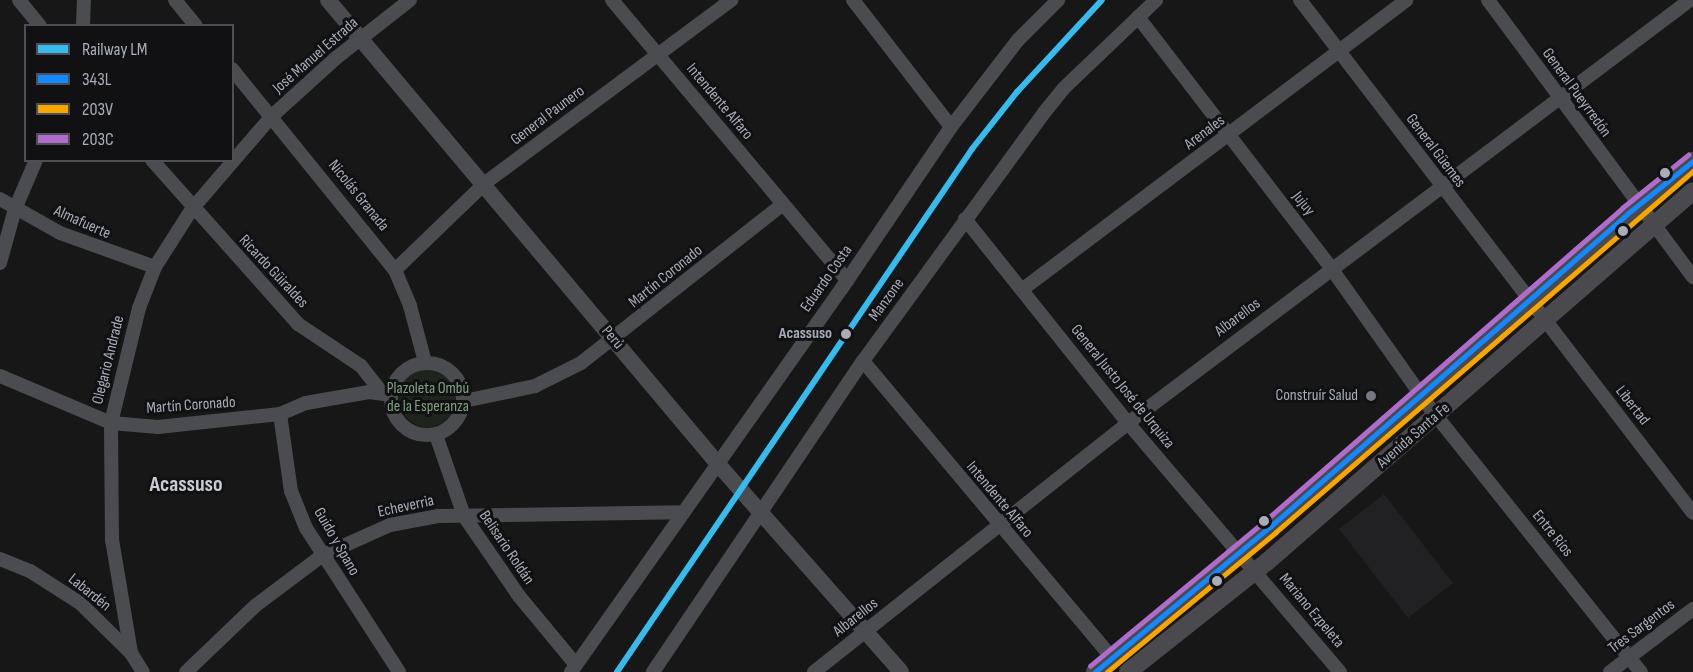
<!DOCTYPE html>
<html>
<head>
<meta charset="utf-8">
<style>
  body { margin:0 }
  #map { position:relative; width:1693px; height:672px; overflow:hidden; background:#171717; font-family:"Sofia Sans Condensed",sans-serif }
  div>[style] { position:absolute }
  .built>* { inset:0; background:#212123 }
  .green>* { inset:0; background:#1d241e }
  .round { border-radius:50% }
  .minor>* { height:14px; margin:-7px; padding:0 7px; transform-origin:7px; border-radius:7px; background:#4b4c50 }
  .minor>.ring { margin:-7px; padding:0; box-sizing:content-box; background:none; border:14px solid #4b4c50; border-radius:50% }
  .tertiary>* { height:16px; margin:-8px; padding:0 8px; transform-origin:8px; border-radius:8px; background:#4b4c50 }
  .secondary>* { height:18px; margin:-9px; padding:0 9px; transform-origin:9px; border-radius:9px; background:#4a4a4e }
  .bus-1>* { height:4.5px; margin:-2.25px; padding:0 2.25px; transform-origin:2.25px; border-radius:2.25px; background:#1389ff }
  .bus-2>* { height:4.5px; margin:-2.25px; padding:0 2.25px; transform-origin:2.25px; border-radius:2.25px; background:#f7a600 }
  .bus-3>* { height:4.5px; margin:-2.25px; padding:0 2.25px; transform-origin:2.25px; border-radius:2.25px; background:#b06ccc }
  .rail-1>* { height:6px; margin:-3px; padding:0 3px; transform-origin:3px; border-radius:3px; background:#37bbed }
  .dots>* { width:16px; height:16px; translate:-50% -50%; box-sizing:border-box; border:3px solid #111113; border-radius:50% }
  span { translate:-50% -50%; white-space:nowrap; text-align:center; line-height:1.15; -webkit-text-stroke:6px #111113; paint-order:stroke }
  .street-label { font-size:16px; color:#a8adb8 }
  .stop-label { font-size:16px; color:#a8adb8; font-weight:700 }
  .right { translate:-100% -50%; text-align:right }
  .park-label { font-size:16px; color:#7fa381 }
  .poi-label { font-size:16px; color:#a8adb8 }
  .district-label { font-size:22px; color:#c9ccd4; font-weight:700 }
  .legend { position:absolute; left:24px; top:24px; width:210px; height:138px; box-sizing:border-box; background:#111113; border:2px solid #4d4f55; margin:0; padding:8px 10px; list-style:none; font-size:18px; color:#a8adb8 }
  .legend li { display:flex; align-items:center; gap:12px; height:30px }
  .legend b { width:30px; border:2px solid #4d4f55 }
</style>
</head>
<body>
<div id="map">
  <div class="built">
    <i style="clip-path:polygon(1384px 494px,1453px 583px,1408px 618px,1339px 529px)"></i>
  </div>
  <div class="green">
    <i class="round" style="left:399px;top:369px;width:58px;height:58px"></i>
  </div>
  <div class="minor">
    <i style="left:19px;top:0;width:33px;rotate:51deg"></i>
    <i style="left:175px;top:0;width:33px;rotate:51deg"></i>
    <i style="left:612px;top:0;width:366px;rotate:50deg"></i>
    <i style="left:853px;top:0;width:160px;rotate:52.3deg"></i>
    <i style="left:1300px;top:0;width:646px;rotate:52.54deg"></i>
    <i style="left:1488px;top:0;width:345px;rotate:53.5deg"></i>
    <i style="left:1138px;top:17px;width:317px;rotate:52.4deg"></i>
    <i style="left:1331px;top:268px;width:171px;rotate:54.7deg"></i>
    <i style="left:1430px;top:408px;width:338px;rotate:51.4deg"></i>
    <i style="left:83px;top:26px;width:26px;rotate:-88deg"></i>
    <i style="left:232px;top:69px;width:259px;rotate:51deg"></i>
    <i style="left:395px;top:270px;width:39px;rotate:67deg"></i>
    <i style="left:410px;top:306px;width:58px;rotate:75deg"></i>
    <i style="left:152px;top:160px;width:220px;rotate:48.3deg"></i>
    <i style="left:298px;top:324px;width:76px;rotate:33.7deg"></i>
    <i style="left:361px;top:366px;width:34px;rotate:52deg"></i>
    <i style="left:0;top:199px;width:69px;rotate:29.5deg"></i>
    <i style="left:60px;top:233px;width:101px;rotate:19.7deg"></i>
    <i style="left:965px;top:219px;width:261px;rotate:51.4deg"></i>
    <i style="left:1128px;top:423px;width:327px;rotate:49.6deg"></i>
    <i style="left:0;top:263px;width:56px;rotate:-74.5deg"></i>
    <i style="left:15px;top:209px;width:53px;rotate:-66.8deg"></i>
    <i style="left:395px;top:270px;width:125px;rotate:-44deg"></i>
    <i style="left:485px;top:183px;width:307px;rotate:-36.6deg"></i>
    <i style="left:1023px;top:289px;width:480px;rotate:-37deg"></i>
    <i style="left:863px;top:361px;width:388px;rotate:50deg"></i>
    <i class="ring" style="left:391px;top:363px;width:58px;height:58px"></i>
    <i style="left:0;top:376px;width:121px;rotate:22.9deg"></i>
    <i style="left:111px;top:423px;width:47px;rotate:4.9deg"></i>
    <i style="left:158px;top:427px;width:123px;rotate:-6.1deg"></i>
    <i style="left:280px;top:414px;width:28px;rotate:-23deg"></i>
    <i style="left:306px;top:403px;width:64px;rotate:-9.9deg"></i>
    <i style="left:369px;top:392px;width:21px;rotate:8deg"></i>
    <i style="left:464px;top:401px;width:73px;rotate:-11.9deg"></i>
    <i style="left:535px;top:386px;width:51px;rotate:-26.6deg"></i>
    <i style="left:581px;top:363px;width:257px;rotate:-38.2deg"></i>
    <i style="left:280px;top:414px;width:78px;rotate:81.9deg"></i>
    <i style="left:291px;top:491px;width:40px;rotate:68deg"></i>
    <i style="left:306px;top:528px;width:171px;rotate:57.1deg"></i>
    <i style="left:436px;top:435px;width:86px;rotate:70.9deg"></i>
    <i style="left:464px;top:516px;width:97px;rotate:55.5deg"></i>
    <i style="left:519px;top:596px;width:89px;rotate:50.4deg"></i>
    <i style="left:0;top:559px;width:32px;rotate:22deg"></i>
    <i style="left:30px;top:571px;width:59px;rotate:32.6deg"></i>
    <i style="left:80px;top:603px;width:71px;rotate:44.4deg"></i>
    <i style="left:131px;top:653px;width:22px;rotate:58deg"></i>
    <i style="left:131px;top:653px;width:115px;rotate:-99.5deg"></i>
    <i style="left:112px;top:540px;width:117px;rotate:-90.5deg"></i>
    <i style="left:111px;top:423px;width:118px;rotate:-76.3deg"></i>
    <i style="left:139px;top:308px;width:44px;rotate:-68.7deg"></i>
    <i style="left:155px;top:267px;width:69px;rotate:-57.5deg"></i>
    <i style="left:192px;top:209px;width:123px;rotate:-49.3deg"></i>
    <i style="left:272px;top:116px;width:86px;rotate:-42.2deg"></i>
    <i style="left:336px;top:58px;width:94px;rotate:-38.1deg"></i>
    <i style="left:186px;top:672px;width:95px;rotate:-43.7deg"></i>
    <i style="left:255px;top:606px;width:85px;rotate:-36.9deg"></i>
    <i style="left:323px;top:555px;width:73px;rotate:-24.1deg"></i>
    <i style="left:390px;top:525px;width:50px;rotate:-10.4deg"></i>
    <i style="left:439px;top:516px;width:243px;rotate:-0.9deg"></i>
    <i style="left:571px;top:672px;width:470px;rotate:-54.8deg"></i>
    <i style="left:842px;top:288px;width:194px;rotate:-55.9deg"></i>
    <i style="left:951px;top:127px;width:110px;rotate:-52.4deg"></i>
    <i style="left:1018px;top:40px;width:57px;rotate:-45deg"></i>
    <i style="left:653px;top:672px;width:375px;rotate:-56deg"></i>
    <i style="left:863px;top:361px;width:306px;rotate:-53.9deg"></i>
    <i style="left:1043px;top:114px;width:32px;rotate:-51deg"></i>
    <i style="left:1063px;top:89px;width:129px;rotate:-43.7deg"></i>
    <i style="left:814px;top:672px;width:401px;rotate:-38.4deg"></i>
    <i style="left:1128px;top:423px;width:703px;rotate:-36.97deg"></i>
    <i style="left:1610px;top:672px;width:104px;rotate:-37.2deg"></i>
  </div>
  <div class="tertiary">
    <i style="left:328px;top:0;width:605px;rotate:49.96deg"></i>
    <i style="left:717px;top:463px;width:278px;rotate:48.6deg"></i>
  </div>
  <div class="secondary">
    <i style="left:1095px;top:672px;width:229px;rotate:-39.7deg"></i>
    <i style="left:1271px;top:526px;width:473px;rotate:-41.2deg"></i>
    <i style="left:1627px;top:214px;width:85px;rotate:-38.8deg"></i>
    <i style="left:1128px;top:672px;width:179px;rotate:-38.4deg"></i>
    <i style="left:1268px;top:561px;width:563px;rotate:-41.04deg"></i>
  </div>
  <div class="bus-1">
    <i style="left:1095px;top:672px;width:229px;rotate:-39.7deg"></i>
    <i style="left:1271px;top:526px;width:473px;rotate:-41.2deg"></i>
    <i style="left:1627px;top:214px;width:85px;rotate:-38.8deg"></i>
  </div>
  <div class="bus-2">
    <i style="left:1107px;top:672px;width:219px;rotate:-39.6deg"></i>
    <i style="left:1276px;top:532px;width:552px;rotate:-40.88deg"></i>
  </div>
  <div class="bus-3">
    <i style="left:1090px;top:666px;width:229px;rotate:-39.7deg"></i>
    <i style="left:1266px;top:520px;width:473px;rotate:-41.2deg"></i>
    <i style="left:1622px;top:208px;width:85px;rotate:-38.8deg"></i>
  </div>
  <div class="rail-1">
    <i style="left:617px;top:672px;width:632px;rotate:-55.83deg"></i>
    <i style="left:972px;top:149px;width:73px;rotate:-51.7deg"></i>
    <i style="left:1017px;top:92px;width:125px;rotate:-47.3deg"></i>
  </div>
  <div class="dots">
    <i style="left:1665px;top:173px;background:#a8adb8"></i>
    <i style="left:1623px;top:231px;background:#a8adb8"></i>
    <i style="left:846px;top:334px;background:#a8adb8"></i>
    <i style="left:1371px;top:396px;background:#757880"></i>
    <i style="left:1264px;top:521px;background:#a8adb8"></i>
    <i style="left:1217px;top:581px;background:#a8adb8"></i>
  </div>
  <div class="street-label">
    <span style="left:316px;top:56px;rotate:-41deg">José Manuel Estrada</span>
    <span style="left:1576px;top:93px;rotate:54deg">General Pueyrredón</span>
    <span style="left:719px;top:102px;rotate:50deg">Intendente Alfaro</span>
    <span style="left:548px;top:116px;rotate:-37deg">General Paunero</span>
    <span style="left:1205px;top:133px;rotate:-37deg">Arenales</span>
    <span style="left:1435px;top:151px;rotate:53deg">General Güemes</span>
    <span style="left:358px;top:196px;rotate:51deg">Nicolás Granada</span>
    <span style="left:1303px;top:204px;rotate:52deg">Jujuy</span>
    <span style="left:82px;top:223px;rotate:24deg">Almafuerte</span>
    <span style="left:273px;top:272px;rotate:47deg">Ricardo Güiraldes</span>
    <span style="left:666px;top:277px;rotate:-39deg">Martín Coronado</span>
    <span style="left:827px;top:279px;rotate:-55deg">Eduardo Costa</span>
    <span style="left:887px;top:300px;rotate:-54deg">Manzone</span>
    <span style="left:1238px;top:318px;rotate:-37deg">Albarellos</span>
    <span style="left:612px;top:338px;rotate:50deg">Perú</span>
    <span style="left:109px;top:360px;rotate:-76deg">Olegario Andrade</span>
    <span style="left:1122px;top:387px;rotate:51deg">General Justo José de Urquiza</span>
    <span style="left:191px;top:406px;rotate:-4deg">Martín Coronado</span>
    <span style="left:1632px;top:406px;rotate:52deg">Libertad</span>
    <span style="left:1414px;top:436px;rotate:-41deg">Avenida Santa Fe</span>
    <span style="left:999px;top:500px;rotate:50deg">Intendente Alfaro</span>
    <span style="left:406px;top:507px;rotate:-12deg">Echeverria</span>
    <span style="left:1552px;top:534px;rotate:51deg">Entre Ríos</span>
    <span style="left:336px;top:542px;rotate:60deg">Guido y Spano</span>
    <span style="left:506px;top:548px;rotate:56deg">Belisario Roldán</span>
    <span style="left:89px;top:593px;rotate:39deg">Labardén</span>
    <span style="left:1311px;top:611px;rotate:50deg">Mariano Ezpeleta</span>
    <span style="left:856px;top:618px;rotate:-38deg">Albarellos</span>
    <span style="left:1642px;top:627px;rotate:-37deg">Tres Sargentos</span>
  </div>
  <div class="stop-label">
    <span class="right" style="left:832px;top:334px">Acassuso</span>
  </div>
  <div class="park-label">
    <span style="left:428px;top:398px">Plazoleta Ombú<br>de la Esperanza</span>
  </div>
  <div class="poi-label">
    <span class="right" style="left:1358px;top:396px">Construír Salud</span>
  </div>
  <div class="district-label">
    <span style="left:186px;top:485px">Acassuso</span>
  </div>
  <ul class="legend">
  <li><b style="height:8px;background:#37bbed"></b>Railway LM</li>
  <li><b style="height:8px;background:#1389ff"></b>343L</li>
  <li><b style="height:8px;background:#f7a600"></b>203V</li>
  <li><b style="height:8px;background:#b06ccc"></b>203C</li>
  </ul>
</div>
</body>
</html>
